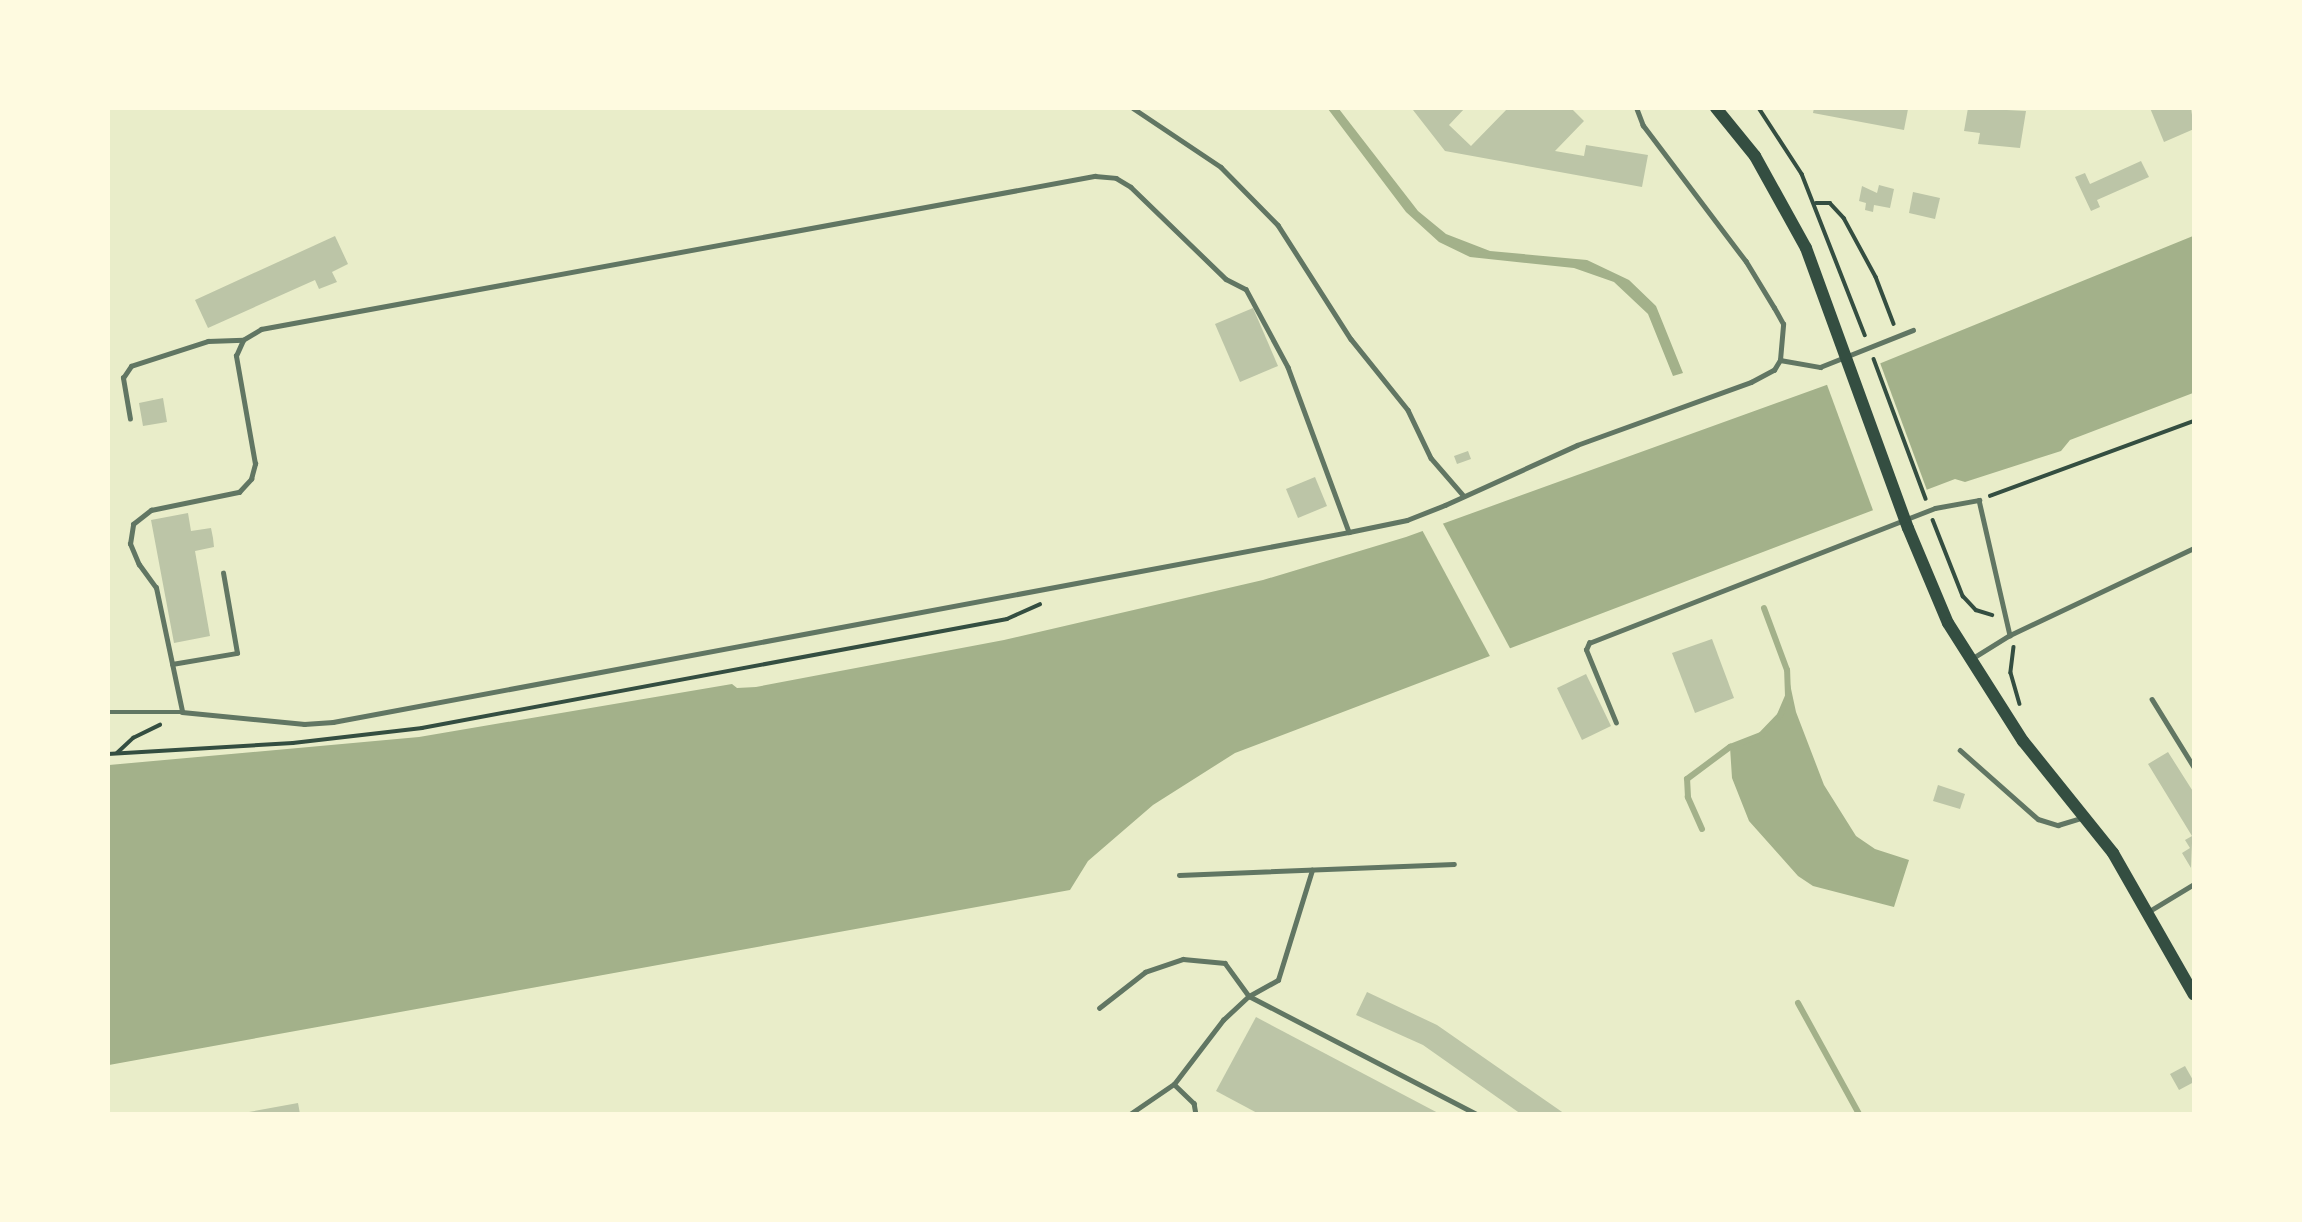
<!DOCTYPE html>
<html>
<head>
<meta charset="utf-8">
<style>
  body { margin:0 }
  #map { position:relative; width:2302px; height:1222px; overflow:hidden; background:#e9edc9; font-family:"Work Sans",sans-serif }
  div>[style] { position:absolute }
  .water>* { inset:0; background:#a3b18a }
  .pier>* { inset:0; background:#e9edc9 }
  .stream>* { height:6px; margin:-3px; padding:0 3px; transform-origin:3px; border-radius:3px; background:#a3b18a }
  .building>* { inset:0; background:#bcc5a7 }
  .path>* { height:3.5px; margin:-1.75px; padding:0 1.75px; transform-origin:1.75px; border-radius:1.75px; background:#344e41 }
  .service>* { height:4.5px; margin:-2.25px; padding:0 2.25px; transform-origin:2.25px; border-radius:2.25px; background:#617663 }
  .secondary>* { height:12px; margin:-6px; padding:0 6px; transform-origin:6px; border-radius:6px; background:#344e41 }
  span { translate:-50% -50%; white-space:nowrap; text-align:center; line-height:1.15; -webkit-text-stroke:6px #fefae0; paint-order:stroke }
  .frame { position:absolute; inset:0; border:110px solid #fefae0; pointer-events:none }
</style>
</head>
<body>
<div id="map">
  <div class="water">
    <i style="clip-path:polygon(1328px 109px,1339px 109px,1418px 211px,1446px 234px,1490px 251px,1587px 260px,1629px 280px,1656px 306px,1683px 373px,1673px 376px,1648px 314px,1614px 282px,1574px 268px,1470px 257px,1439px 242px,1406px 212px)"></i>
    <i style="clip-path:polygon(2193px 236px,2193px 393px,2070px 440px,2061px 451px,1965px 482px,1955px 479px,1235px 753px,1153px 805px,1088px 861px,1070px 890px,109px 1065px,109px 765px,419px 737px,732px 684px,737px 688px,756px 687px,1004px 640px,1263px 580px,1406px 537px,1832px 383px)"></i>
    <i style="clip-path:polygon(1787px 670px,1796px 712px,1824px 785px,1856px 836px,1875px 849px,1909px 860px,1894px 907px,1813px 886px,1798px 876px,1749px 821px,1732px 778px,1730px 747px,1761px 735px,1780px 715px,1788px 696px)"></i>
  </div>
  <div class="pier">
    <i style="clip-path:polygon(1879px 360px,1928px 493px,1874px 513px,1826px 382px)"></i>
    <i style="clip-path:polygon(1441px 520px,1512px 652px,1492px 660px,1421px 528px)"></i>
  </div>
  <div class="stream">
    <i style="left:1702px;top:829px;width:35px;rotate:-114deg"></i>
    <i style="left:1688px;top:797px;width:18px;rotate:-93deg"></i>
    <i style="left:1687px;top:779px;width:54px;rotate:-36.7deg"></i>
    <i style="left:1730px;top:747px;width:33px;rotate:-21deg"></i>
    <i style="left:1761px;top:735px;width:28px;rotate:-46deg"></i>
    <i style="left:1780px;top:715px;width:21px;rotate:-67deg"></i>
    <i style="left:1788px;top:696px;width:26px;rotate:-92deg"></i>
    <i style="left:1787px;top:670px;width:66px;rotate:-110.4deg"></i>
    <i style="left:1798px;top:1003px;width:127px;rotate:61.2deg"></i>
  </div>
  <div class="building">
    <i style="clip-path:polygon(1465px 108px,1449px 125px,1471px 146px,1508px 108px,1571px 108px,1584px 121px,1555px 151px,1584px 156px,1586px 145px,1648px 155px,1642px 187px,1445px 151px,1413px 110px)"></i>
    <i style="clip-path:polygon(1814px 108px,1906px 108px,1908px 109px,1904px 130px,1813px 113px)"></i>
    <i style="clip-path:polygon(1968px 108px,2026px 111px,2020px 148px,1978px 144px,1980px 133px,1964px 131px)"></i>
    <i style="clip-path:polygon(2150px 108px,2191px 108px,2194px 129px,2164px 142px)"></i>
    <i style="clip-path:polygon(2141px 161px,2149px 177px,2097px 200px,2100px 207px,2091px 211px,2075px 177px,2085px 173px,2090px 184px)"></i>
    <i style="clip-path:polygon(1879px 185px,1894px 189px,1890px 208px,1874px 205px,1873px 212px,1865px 210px,1866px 203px,1859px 201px,1862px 186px,1877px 193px)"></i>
    <i style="clip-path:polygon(1913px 192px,1940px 198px,1935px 219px,1909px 213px)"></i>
    <i style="clip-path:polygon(335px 236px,348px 264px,332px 272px,337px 282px,319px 289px,315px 280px,208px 328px,195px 300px)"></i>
    <i style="clip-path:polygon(1253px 308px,1278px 366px,1240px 382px,1215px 324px)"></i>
    <i style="clip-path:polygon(163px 398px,167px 422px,143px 426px,139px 403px)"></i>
    <i style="clip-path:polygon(1468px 451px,1471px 459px,1457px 464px,1454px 456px)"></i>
    <i style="clip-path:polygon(1315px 477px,1327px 506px,1298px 518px,1286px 489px)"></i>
    <i style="clip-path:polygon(188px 513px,191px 531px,211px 528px,213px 538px,214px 547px,195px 551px,210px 636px,174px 643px,151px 520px)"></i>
    <i style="clip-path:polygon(1712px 639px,1734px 698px,1695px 713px,1672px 653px)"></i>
    <i style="clip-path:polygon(1586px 674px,1611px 726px,1582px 740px,1557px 688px)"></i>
    <i style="clip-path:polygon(2168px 752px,2194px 793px,2191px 868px,2182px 853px,2190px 848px,2185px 840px,2192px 836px,2148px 764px)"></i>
    <i style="clip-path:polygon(1938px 785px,1965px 794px,1960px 809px,1933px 801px)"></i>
    <i style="clip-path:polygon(1367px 992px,1437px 1025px,1565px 1114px,1521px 1114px,1423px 1045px,1356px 1015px)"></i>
    <i style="clip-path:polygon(1256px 1017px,1440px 1114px,1259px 1114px,1216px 1091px)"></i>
    <i style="clip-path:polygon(2185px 1066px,2194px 1082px,2179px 1090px,2170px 1074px)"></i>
    <i style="clip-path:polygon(298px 1103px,300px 1114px,249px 1114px,249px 1112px)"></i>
  </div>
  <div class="path">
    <i style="left:1759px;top:108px;width:79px;rotate:56.9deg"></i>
    <i style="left:1802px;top:174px;width:173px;rotate:68.6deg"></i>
    <i style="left:1816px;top:203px;width:14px"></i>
    <i style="left:1830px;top:203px;width:21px;rotate:47deg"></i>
    <i style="left:1844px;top:218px;width:67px;rotate:61.5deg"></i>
    <i style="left:1876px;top:277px;width:50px;rotate:69deg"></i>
    <i style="left:1874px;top:359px;width:149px;rotate:69.6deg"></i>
    <i style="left:1990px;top:496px;width:217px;rotate:-20.2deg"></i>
    <i style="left:1933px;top:520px;width:82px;rotate:68.5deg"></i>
    <i style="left:1963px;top:596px;width:19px;rotate:47deg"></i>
    <i style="left:1976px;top:610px;width:17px;rotate:17deg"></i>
    <i style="left:2014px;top:647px;width:26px;rotate:97deg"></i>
    <i style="left:2011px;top:673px;width:32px;rotate:74deg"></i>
    <i style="left:117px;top:753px;width:22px;rotate:-43deg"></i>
    <i style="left:133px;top:738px;width:30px;rotate:-26deg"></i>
    <i style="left:108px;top:754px;width:185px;rotate:-3.4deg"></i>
    <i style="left:293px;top:743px;width:130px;rotate:-6.6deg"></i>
    <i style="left:422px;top:728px;width:595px;rotate:-10.55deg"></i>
    <i style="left:1007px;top:619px;width:36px;rotate:-24deg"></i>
  </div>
  <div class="service">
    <i style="left:1133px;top:108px;width:106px;rotate:33.8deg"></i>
    <i style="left:1221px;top:167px;width:81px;rotate:45.5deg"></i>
    <i style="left:1278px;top:225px;width:135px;rotate:57.4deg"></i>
    <i style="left:1351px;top:339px;width:91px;rotate:51.2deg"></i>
    <i style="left:1408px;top:410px;width:53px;rotate:64.4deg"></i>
    <i style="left:1431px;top:458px;width:50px;rotate:49deg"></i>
    <i style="left:1780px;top:360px;width:41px;rotate:9.9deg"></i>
    <i style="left:1820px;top:367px;width:100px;rotate:-21.7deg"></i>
    <i style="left:130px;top:419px;width:42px;rotate:-99.7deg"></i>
    <i style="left:123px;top:378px;width:14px;rotate:-56deg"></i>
    <i style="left:131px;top:366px;width:81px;rotate:-18deg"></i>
    <i style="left:208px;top:341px;width:35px;rotate:-2deg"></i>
    <i style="left:1973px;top:658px;width:44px;rotate:-31.9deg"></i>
    <i style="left:2010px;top:635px;width:204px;rotate:-25.3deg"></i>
    <i style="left:172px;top:664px;width:66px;rotate:-9.6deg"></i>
    <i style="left:237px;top:653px;width:81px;rotate:-99.9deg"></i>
    <i style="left:2152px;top:699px;width:80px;rotate:58.3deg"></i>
    <i style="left:182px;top:711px;width:126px;rotate:-101.9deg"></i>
    <i style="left:156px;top:588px;width:29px;rotate:-126deg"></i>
    <i style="left:139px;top:565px;width:23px;rotate:-113deg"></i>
    <i style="left:130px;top:544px;width:20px;rotate:-81deg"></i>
    <i style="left:133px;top:524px;width:23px;rotate:-38deg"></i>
    <i style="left:151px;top:510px;width:90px;rotate:-11.6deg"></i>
    <i style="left:239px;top:492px;width:18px;rotate:-47deg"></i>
    <i style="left:251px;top:479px;width:16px;rotate:-75deg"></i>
    <i style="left:255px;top:464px;width:110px;rotate:-100deg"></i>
    <i style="left:236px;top:356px;width:17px;rotate:-66deg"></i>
    <i style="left:243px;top:340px;width:21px;rotate:-31deg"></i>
    <i style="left:261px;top:329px;width:848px;rotate:-10.4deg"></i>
    <i style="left:1095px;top:176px;width:21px;rotate:5deg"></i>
    <i style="left:1116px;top:178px;width:17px;rotate:31deg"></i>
    <i style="left:1131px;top:187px;width:132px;rotate:44.1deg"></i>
    <i style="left:1226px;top:279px;width:22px;rotate:27deg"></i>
    <i style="left:1246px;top:289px;width:89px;rotate:61.7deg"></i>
    <i style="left:1288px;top:367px;width:176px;rotate:69.7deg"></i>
    <i style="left:108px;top:712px;width:74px"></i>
    <i style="left:182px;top:712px;width:123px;rotate:5.6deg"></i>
    <i style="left:304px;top:724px;width:29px;rotate:-4deg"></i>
    <i style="left:333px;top:722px;width:1034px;rotate:-10.59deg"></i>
    <i style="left:1349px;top:532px;width:59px;rotate:-11.7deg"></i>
    <i style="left:1407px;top:520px;width:41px;rotate:-21.5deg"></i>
    <i style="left:1445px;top:505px;width:145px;rotate:-24.4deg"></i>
    <i style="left:1577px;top:445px;width:185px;rotate:-19.9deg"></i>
    <i style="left:1751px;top:382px;width:26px;rotate:-28deg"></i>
    <i style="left:1774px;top:370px;width:12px;rotate:-59deg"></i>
    <i style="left:1780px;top:360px;width:36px;rotate:-85deg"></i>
    <i style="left:1783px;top:324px;width:18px;rotate:-119deg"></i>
    <i style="left:1774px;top:308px;width:54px;rotate:-121.3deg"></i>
    <i style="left:1746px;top:262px;width:171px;rotate:-127.1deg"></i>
    <i style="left:1643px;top:126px;width:19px;rotate:-111deg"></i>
    <i style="left:1616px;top:723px;width:79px;rotate:-112.3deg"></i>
    <i style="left:1586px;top:650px;width:8px;rotate:-67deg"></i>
    <i style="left:1589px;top:643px;width:371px;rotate:-21.3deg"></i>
    <i style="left:1935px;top:508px;width:45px;rotate:-10.3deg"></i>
    <i style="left:1979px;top:500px;width:139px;rotate:77.1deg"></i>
    <i style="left:1960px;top:750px;width:104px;rotate:41.5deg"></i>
    <i style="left:2038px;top:819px;width:21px;rotate:17deg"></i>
    <i style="left:2058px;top:825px;width:24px;rotate:-17deg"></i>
    <i style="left:1179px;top:875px;width:275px;rotate:-2.3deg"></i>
    <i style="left:2148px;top:912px;width:54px;rotate:-31.3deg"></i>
    <i style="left:1099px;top:1008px;width:58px;rotate:-38deg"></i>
    <i style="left:1145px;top:972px;width:40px;rotate:-18.9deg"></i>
    <i style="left:1183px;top:959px;width:42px;rotate:5.4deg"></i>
    <i style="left:1225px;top:963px;width:41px;rotate:54deg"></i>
    <i style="left:1249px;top:996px;width:257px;rotate:27.4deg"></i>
    <i style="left:1174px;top:1084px;width:28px;rotate:44deg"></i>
    <i style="left:1194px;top:1103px;width:11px;rotate:80deg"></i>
    <i style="left:1130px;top:1114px;width:53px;rotate:-34.3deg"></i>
    <i style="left:1174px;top:1084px;width:81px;rotate:-52.6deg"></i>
    <i style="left:1223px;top:1020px;width:35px;rotate:-43deg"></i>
    <i style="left:1249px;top:996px;width:33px;rotate:-29deg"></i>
    <i style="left:1278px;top:980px;width:115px;rotate:-72.8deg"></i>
  </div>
  <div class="secondary">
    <i style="left:1716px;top:108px;width:62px;rotate:50.9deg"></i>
    <i style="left:1755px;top:156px;width:105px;rotate:61deg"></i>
    <i style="left:1806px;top:248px;width:298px;rotate:70deg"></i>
    <i style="left:1908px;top:528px;width:103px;rotate:67.2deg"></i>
    <i style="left:1948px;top:623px;width:140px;rotate:57.6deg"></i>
    <i style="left:2023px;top:741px;width:144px;rotate:51.2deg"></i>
    <i style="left:2113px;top:853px;width:163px;rotate:60.3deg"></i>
  </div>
  <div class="frame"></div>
</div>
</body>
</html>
